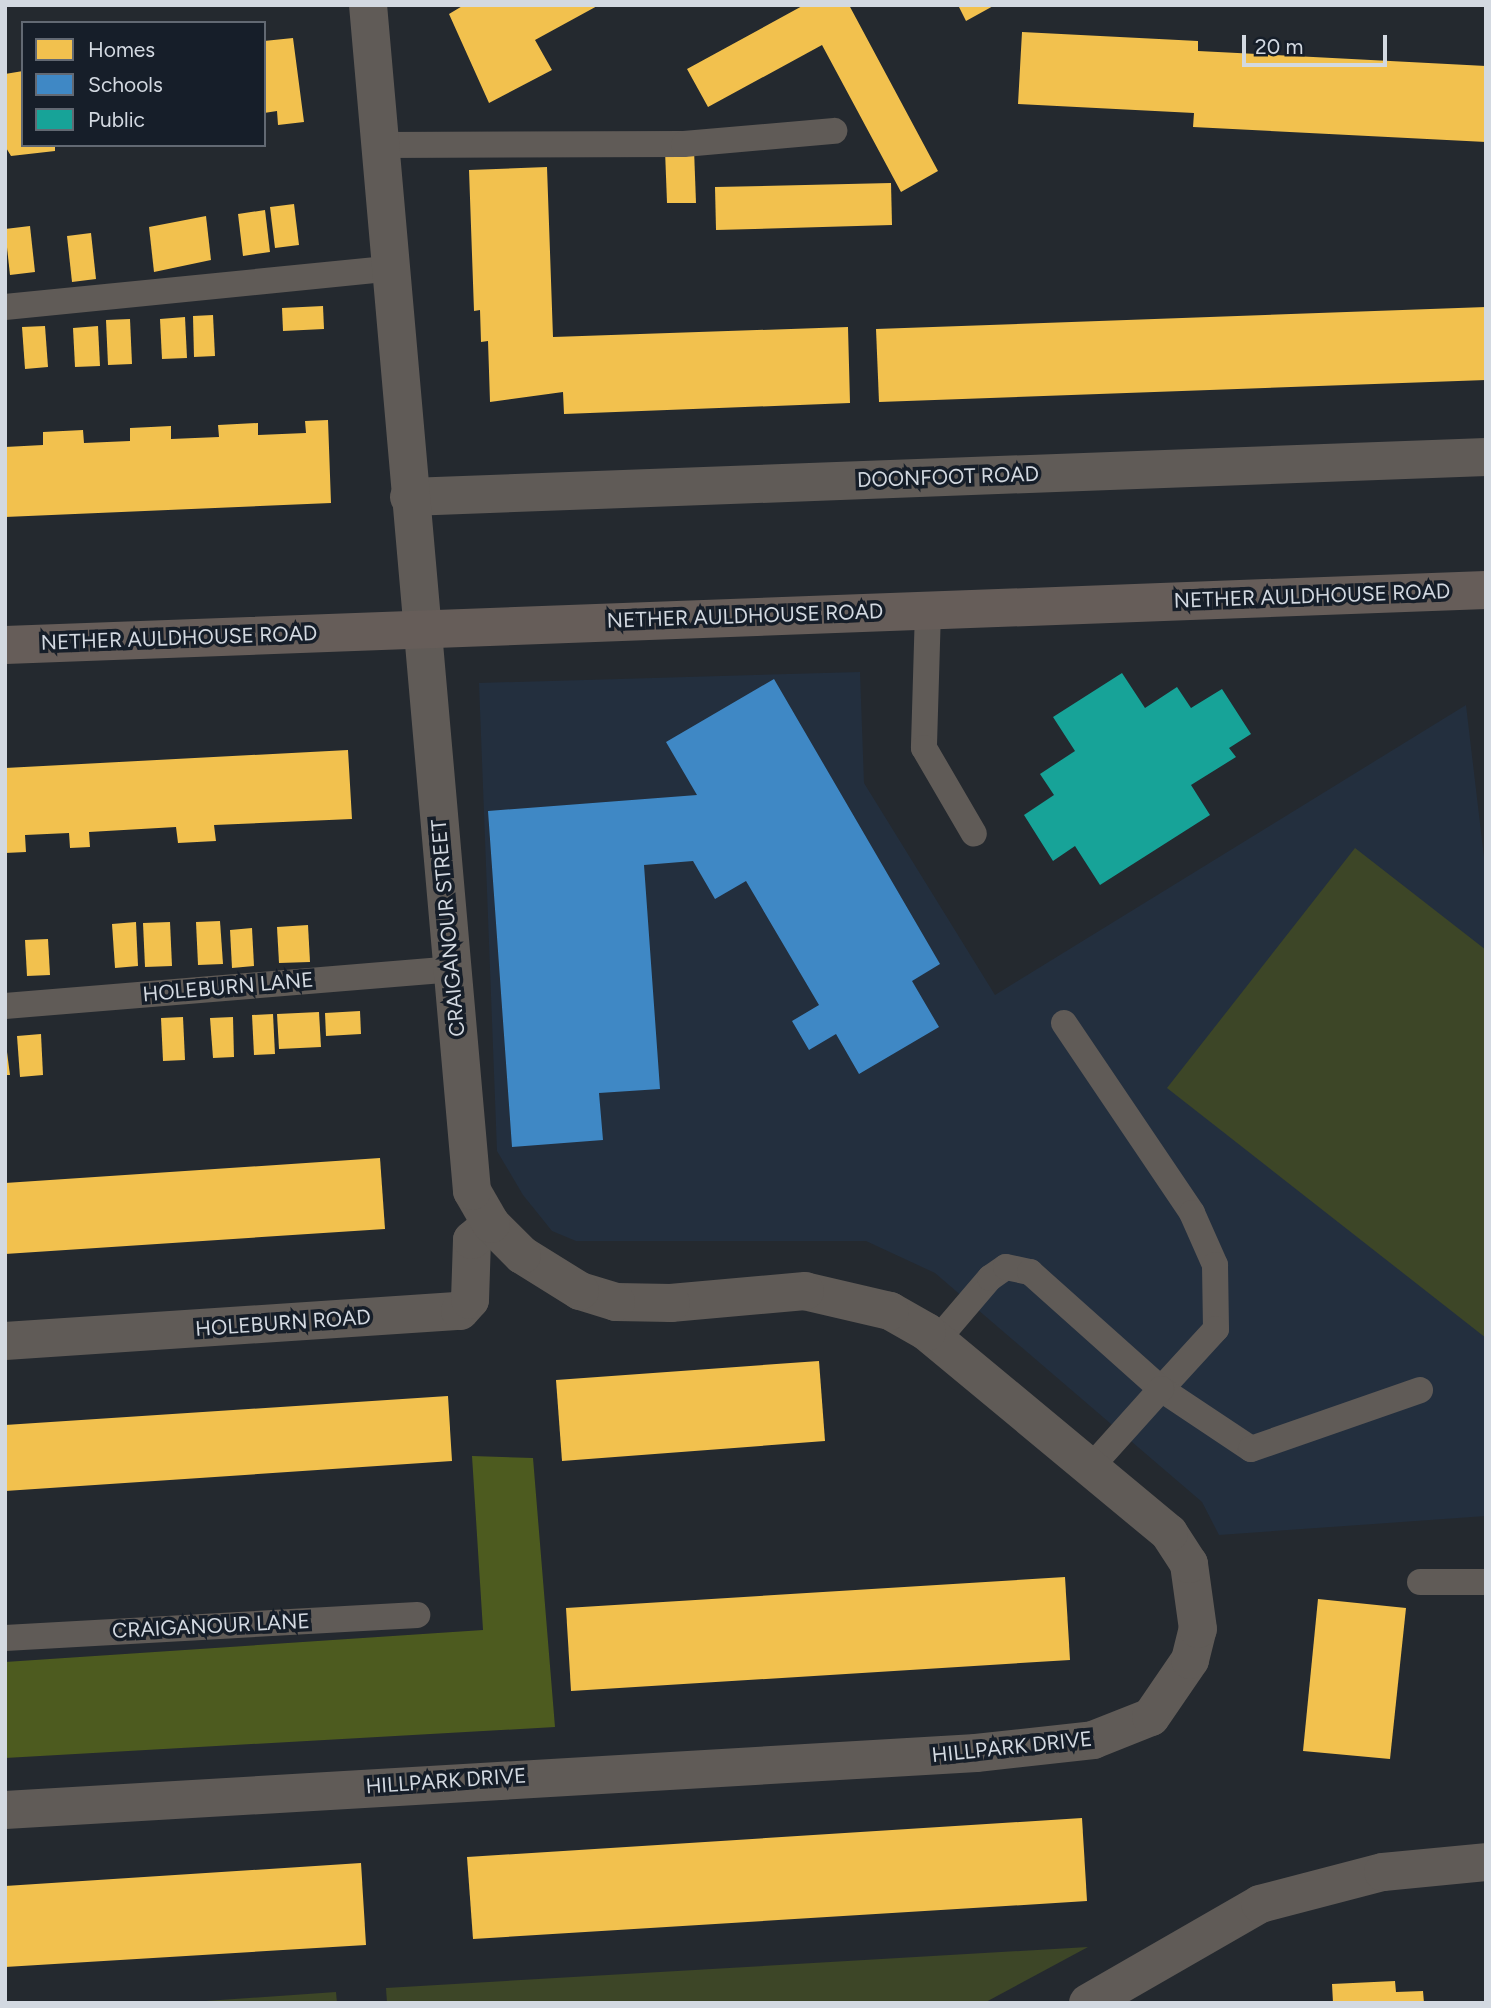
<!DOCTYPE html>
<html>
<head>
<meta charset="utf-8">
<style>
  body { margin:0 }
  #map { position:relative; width:1491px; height:2008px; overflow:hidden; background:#24292f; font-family:Figtree,sans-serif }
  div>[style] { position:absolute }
  .built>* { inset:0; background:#232f3e }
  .green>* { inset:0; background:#3d4627 }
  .forest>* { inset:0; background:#4d5b1f }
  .homes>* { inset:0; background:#f2c14e }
  .schools>* { inset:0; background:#3f88c5 }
  .public>* { inset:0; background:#17a398 }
  .service>* { height:26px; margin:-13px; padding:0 13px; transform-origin:13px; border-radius:13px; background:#605b57 }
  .minor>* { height:38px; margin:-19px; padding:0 19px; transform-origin:19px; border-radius:19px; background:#605b57 }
  .secondary>* { height:38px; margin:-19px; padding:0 19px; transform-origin:19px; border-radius:19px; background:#665d59 }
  span { translate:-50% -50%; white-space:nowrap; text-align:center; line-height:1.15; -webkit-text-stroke:7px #161e29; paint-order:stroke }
  .street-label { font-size:21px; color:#d3d9e1 }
  .frame { position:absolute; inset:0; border:7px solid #d3d9e1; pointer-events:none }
  .legend { position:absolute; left:21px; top:21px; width:245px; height:126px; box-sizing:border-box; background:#161e29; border:2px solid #626973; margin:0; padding:9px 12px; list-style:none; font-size:21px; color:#d3d9e1 }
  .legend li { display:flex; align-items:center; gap:14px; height:35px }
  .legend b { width:35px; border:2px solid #626973 }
  .scale { position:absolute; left:1242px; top:35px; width:145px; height:32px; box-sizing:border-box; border:4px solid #d3d9e1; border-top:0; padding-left:9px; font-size:21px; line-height:24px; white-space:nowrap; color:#d3d9e1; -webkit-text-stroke:5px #161e29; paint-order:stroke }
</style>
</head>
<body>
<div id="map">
  <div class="built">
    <i style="clip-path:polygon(860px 672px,864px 783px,995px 995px,1466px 705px,1486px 874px,1486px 1516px,1219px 1535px,1202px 1502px,935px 1273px,866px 1241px,576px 1241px,552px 1231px,523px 1195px,497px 1151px,479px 683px)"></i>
  </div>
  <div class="green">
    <i style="clip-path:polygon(1355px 848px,1486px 950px,1486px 1338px,1167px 1088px)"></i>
    <i style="clip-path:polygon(1088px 1947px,984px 2003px,387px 2003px,386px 1988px)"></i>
    <i style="clip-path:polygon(336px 1992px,337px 2003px,177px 2003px)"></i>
  </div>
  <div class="forest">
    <i style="clip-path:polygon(472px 1456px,533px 1458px,555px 1727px,5px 1758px,5px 1662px,483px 1630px)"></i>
  </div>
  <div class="homes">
    <i style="clip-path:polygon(464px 5px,599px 5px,535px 40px,552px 70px,489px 103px,449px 14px)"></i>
    <i style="clip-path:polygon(804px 5px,849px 5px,938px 171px,901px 192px,822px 45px,708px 107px,687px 69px)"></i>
    <i style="clip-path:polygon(958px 5px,995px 5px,966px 21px)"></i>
    <i style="clip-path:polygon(1022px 32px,1198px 41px,1198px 51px,1486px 66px,1486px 142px,1193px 127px,1194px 113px,1018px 104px)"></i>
    <i style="clip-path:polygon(293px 38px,304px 122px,278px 125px,277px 111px,264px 113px,264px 41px)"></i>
    <i style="clip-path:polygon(23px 71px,23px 145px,55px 145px,55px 151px,11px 156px,5px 146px,5px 74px)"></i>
    <i style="clip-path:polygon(694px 149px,696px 203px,667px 203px,665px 150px)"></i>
    <i style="clip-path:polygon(547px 167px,553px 337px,848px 327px,850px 403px,564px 414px,563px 392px,490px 402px,488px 341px,481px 342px,480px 310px,474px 311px,469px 170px)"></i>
    <i style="clip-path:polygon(891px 183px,892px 225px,716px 230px,715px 187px)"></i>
    <i style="clip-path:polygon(294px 204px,299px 245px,275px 248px,270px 207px)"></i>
    <i style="clip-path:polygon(265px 210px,270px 252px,243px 256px,238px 214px)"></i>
    <i style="clip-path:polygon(206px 216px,211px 260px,154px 272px,149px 227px)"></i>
    <i style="clip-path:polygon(30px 226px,35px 272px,10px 275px,5px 229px)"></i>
    <i style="clip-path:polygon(91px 233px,96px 279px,72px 282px,67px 236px)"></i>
    <i style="clip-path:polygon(323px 306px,324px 329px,283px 331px,282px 308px)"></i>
    <i style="clip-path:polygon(1486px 307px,1486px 380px,879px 402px,876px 329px)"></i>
    <i style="clip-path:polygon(213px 315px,215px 356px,194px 357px,193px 316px)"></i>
    <i style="clip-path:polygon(185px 317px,187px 358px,162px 359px,160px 319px)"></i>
    <i style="clip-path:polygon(130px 319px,132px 364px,108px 365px,106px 320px)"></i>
    <i style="clip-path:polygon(45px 326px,48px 367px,25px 369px,22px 327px)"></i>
    <i style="clip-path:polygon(98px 326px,100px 366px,75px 367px,73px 328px)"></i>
    <i style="clip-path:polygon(328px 420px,331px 503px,5px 517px,5px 447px,43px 445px,43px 432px,83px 430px,84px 443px,130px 441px,130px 428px,151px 427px,171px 426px,171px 439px,219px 437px,218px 425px,258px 423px,258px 435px,306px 433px,305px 421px)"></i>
    <i style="clip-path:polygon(348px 750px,352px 819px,214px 825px,216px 841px,178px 843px,176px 827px,89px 832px,90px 847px,70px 848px,69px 833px,25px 835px,26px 852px,5px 853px,5px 768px)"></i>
    <i style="clip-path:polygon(220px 921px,223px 964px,198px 965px,196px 922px)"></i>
    <i style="clip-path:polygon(136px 922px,138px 966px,115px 968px,112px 924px)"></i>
    <i style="clip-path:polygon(170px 922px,172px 966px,145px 967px,143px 923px)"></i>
    <i style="clip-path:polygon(308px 925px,310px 962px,279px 963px,277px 927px)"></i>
    <i style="clip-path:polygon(252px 928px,254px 966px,232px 968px,230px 930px)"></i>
    <i style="clip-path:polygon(48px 939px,50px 975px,27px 976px,25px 940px)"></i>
    <i style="clip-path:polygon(360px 1011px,361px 1034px,326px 1036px,325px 1013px)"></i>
    <i style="clip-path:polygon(319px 1012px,321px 1047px,279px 1049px,277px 1014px)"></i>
    <i style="clip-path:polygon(273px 1014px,275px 1054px,254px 1055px,252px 1015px)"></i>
    <i style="clip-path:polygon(183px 1017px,185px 1060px,163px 1061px,161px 1018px)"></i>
    <i style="clip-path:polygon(233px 1017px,234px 1057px,213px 1058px,210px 1018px)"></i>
    <i style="clip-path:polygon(41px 1034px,43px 1075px,20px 1077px,17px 1036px)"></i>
    <i style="clip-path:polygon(5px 1037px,10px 1075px,5px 1075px)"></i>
    <i style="clip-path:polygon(380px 1158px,385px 1229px,5px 1254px,5px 1183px)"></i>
    <i style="clip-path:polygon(819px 1361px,825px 1441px,562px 1461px,556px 1380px)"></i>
    <i style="clip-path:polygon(448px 1396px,452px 1461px,5px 1491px,5px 1425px)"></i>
    <i style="clip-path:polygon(1065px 1577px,1070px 1660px,571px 1691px,566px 1608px)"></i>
    <i style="clip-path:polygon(1318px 1599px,1406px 1608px,1390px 1759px,1303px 1751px)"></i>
    <i style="clip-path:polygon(1082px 1818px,1087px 1901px,473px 1939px,467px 1857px)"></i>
    <i style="clip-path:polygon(361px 1863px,366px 1945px,5px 1967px,5px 1886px)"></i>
    <i style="clip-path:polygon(1395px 1981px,1396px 1992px,1423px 1991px,1424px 2003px,1333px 2003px,1332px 1984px)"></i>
  </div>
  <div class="schools">
    <i style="clip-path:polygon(774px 679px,940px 964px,912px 981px,939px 1027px,859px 1074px,836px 1034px,809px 1050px,792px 1021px,819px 1005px,746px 881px,715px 899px,693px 861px,644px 865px,660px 1089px,599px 1093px,603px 1140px,512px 1147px,488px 811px,697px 795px,666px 742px)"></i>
  </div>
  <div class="public">
    <i style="clip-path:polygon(1122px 673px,1145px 708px,1177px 687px,1191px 708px,1222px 689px,1251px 734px,1229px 748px,1236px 757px,1191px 785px,1210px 815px,1100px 885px,1075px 846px,1053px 861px,1024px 815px,1054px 795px,1040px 774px,1075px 751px,1053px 717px)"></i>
  </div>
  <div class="service">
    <i style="left:381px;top:145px;width:303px;rotate:-0.2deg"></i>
    <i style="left:684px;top:144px;width:151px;rotate:-5deg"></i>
    <i style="left:5px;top:307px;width:391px;rotate:-5.7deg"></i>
    <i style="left:928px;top:610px;width:138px;rotate:91.7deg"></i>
    <i style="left:924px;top:748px;width:99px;rotate:59.8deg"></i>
    <i style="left:5px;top:1006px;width:448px;rotate:-4.7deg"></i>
    <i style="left:1064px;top:1023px;width:229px;rotate:56deg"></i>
    <i style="left:1192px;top:1213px;width:57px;rotate:66.1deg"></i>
    <i style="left:1215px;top:1265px;width:64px;rotate:89.1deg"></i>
    <i style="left:1216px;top:1329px;width:81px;rotate:132.5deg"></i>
    <i style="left:1161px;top:1389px;width:108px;rotate:33.7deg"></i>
    <i style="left:1251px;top:1449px;width:179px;rotate:-19.2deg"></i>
    <i style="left:937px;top:1340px;width:82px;rotate:-49.5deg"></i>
    <i style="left:990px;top:1278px;width:19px;rotate:-35deg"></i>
    <i style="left:1006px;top:1267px;width:25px;rotate:12deg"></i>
    <i style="left:1030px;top:1272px;width:176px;rotate:41.8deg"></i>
    <i style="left:1161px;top:1389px;width:106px;rotate:131.9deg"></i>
    <i style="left:1420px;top:1582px;width:66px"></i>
    <i style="left:5px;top:1638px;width:413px;rotate:-3.2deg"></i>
  </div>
  <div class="minor">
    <i style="left:409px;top:497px;width:1078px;rotate:-2.13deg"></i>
    <i style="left:5px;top:1341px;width:456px;rotate:-3.8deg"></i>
    <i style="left:460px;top:1311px;width:15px;rotate:-48deg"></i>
    <i style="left:470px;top:1300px;width:60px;rotate:-88.1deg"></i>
    <i style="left:472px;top:1240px;width:25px;rotate:-40deg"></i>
    <i style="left:5px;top:1810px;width:973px;rotate:-3.36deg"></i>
    <i style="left:976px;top:1753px;width:118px;rotate:-6.3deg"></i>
    <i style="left:1093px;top:1740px;width:62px;rotate:-21.6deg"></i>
    <i style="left:1151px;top:1717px;width:69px;rotate:-55.6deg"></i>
    <i style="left:1190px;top:1660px;width:32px;rotate:-76deg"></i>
    <i style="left:1198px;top:1629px;width:66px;rotate:-97.9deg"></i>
    <i style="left:1189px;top:1564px;width:37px;rotate:-123deg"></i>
    <i style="left:1169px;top:1533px;width:315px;rotate:-140.3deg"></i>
    <i style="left:927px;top:1332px;width:43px;rotate:-150.4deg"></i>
    <i style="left:890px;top:1311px;width:87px;rotate:-166.8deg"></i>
    <i style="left:805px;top:1291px;width:135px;rotate:174.9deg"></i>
    <i style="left:671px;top:1303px;width:55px;rotate:-179deg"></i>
    <i style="left:616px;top:1302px;width:38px;rotate:-163deg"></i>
    <i style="left:580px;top:1291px;width:68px;rotate:-148.2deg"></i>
    <i style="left:522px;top:1255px;width:44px;rotate:-135deg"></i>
    <i style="left:491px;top:1224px;width:38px;rotate:-120deg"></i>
    <i style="left:472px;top:1191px;width:1191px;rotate:-95.01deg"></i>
    <i style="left:1088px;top:2003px;width:198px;rotate:-29.9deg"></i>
    <i style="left:1260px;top:1904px;width:127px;rotate:-14.6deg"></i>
    <i style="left:1383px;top:1872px;width:103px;rotate:-5.5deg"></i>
  </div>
  <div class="secondary">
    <i style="left:5px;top:645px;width:1482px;rotate:-2.13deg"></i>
  </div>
  <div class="street-label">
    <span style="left:948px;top:477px;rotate:-2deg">DOONFOOT ROAD</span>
    <span style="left:1312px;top:596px;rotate:-2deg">NETHER AULDHOUSE ROAD</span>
    <span style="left:745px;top:616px;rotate:-2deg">NETHER AULDHOUSE ROAD</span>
    <span style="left:179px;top:638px;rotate:-2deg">NETHER AULDHOUSE ROAD</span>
    <span style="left:448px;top:928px;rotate:-95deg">CRAIGANOUR STREET</span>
    <span style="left:228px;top:987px;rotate:-5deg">HOLEBURN LANE</span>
    <span style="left:283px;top:1323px;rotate:-4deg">HOLEBURN ROAD</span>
    <span style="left:211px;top:1626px;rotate:-3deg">CRAIGANOUR LANE</span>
    <span style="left:1012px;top:1747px;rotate:-6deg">HILLPARK DRIVE</span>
    <span style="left:446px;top:1781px;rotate:-4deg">HILLPARK DRIVE</span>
  </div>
  <div class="frame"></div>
  <ul class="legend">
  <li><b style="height:19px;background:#f2c14e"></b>Homes</li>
  <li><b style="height:19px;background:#3f88c5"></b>Schools</li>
  <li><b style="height:19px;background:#17a398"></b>Public</li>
  </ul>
  <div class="scale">20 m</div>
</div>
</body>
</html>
